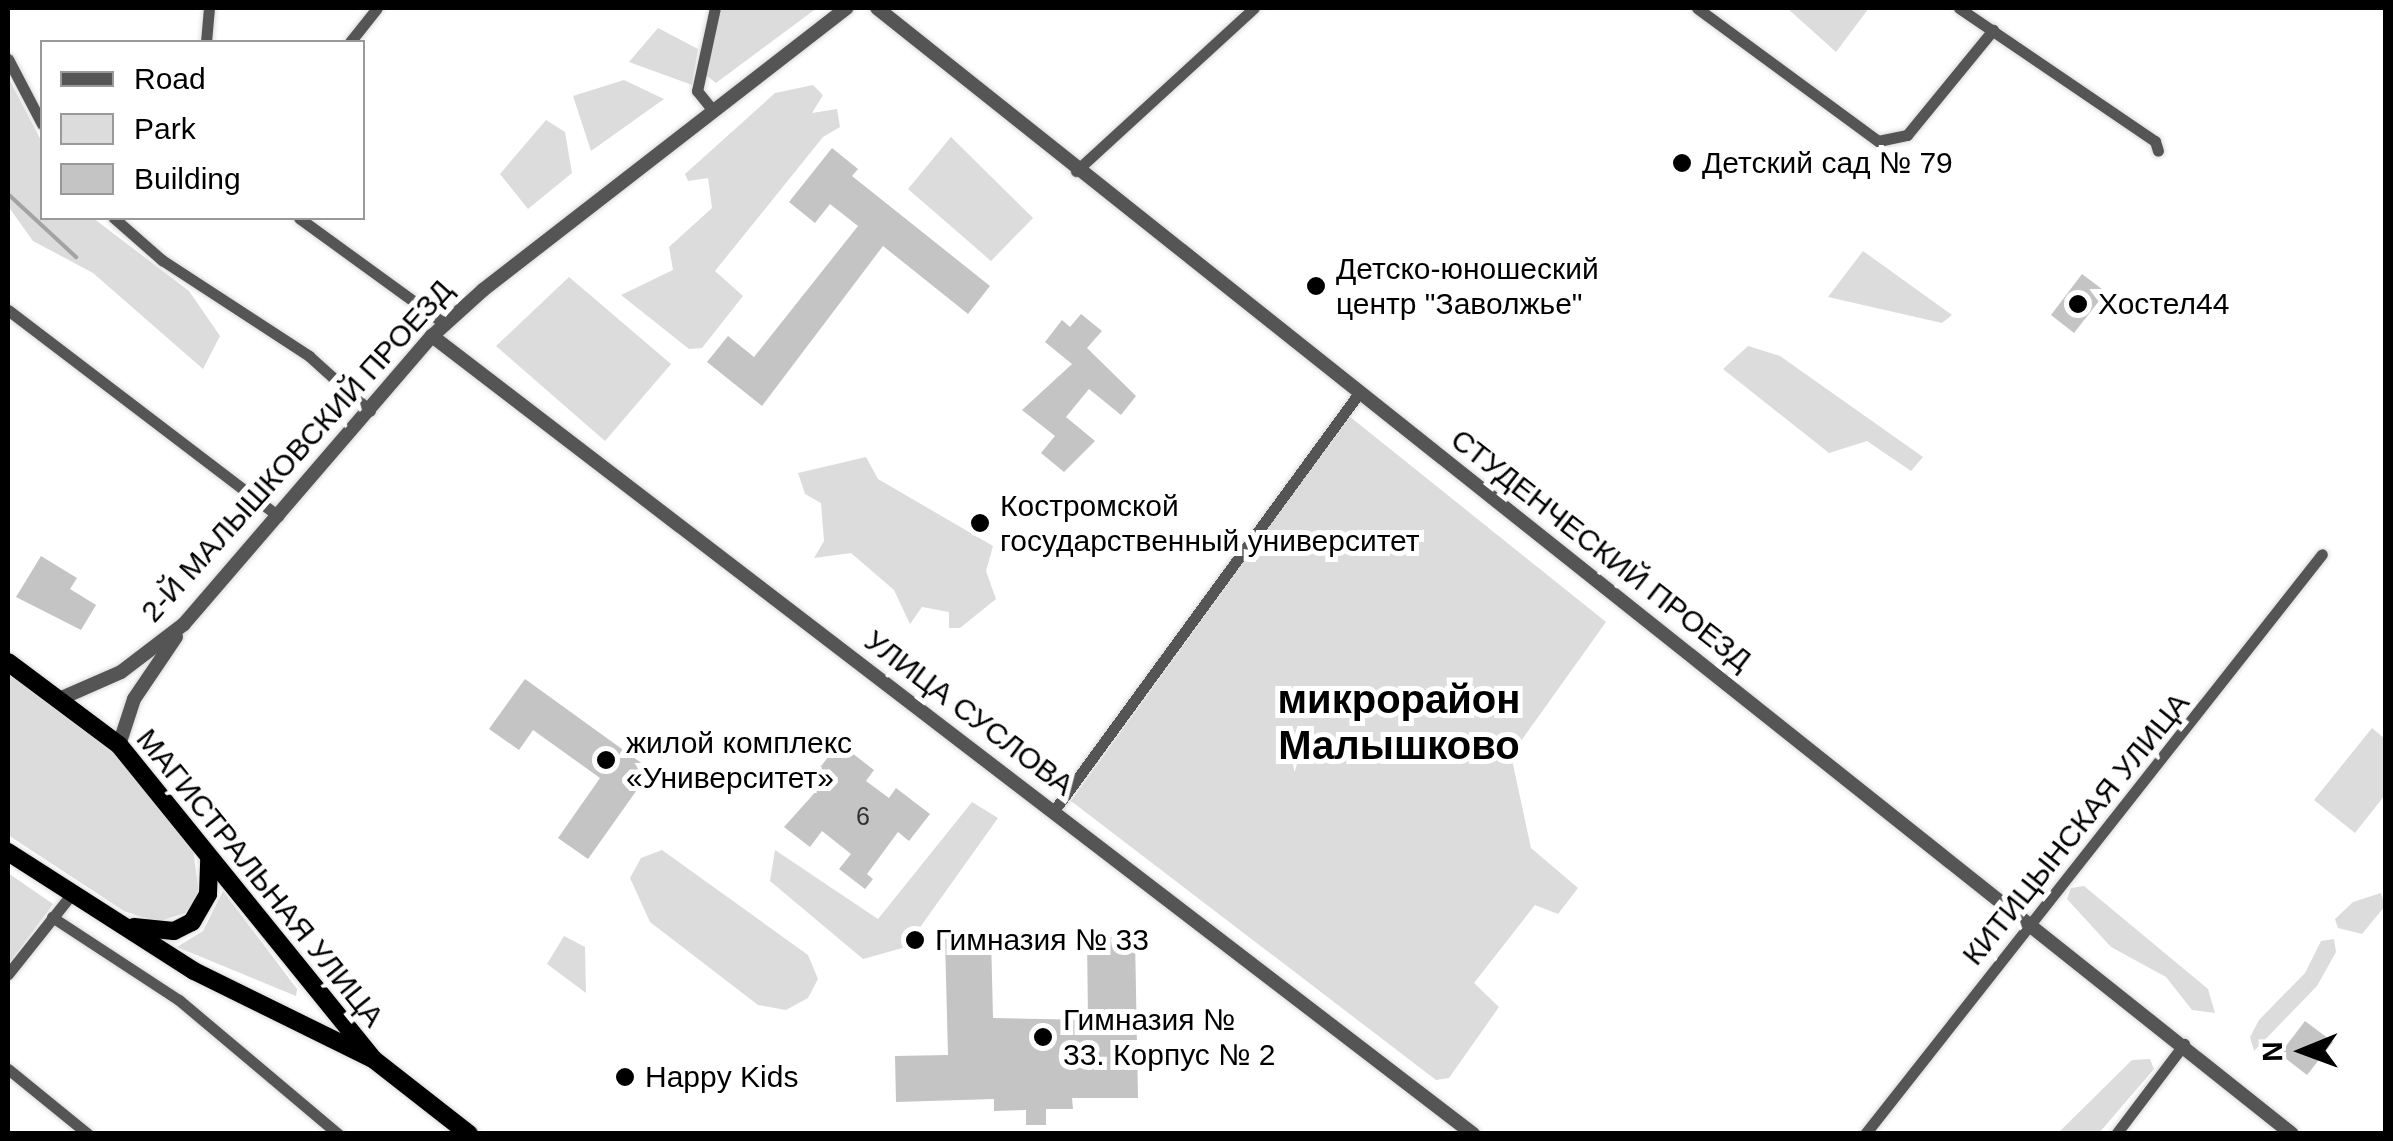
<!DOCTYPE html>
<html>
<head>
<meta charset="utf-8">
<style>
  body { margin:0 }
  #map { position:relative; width:2393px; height:1141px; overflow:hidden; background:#fff; font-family:Helvetica,sans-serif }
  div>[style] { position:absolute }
  .green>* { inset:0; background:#dcdcdc }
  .stream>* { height:4px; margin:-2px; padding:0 2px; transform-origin:2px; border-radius:2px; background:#a3a3a3 }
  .building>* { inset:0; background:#c4c4c4 }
  .roads { filter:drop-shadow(0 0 2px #dbdbdb) drop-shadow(0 0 2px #dbdbdb) }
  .minor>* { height:11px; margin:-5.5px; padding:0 5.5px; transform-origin:5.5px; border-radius:5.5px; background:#555 }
  .tertiary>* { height:14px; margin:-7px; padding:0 7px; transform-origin:7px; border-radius:7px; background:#555 }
  .trunk>* { height:18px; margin:-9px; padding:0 9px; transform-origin:9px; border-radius:9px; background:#000 }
  .dots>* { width:28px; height:28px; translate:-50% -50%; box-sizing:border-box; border:5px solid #fff; border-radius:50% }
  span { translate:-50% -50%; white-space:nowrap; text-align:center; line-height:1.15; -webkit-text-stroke:10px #fff; paint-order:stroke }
  .number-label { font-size:25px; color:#313131 }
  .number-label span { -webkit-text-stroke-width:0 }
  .poi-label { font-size:30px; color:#000 }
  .left { translate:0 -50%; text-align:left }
  .street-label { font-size:30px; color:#000 }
  .district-label { font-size:40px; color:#000; font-weight:700 }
  .frame { position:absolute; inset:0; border:10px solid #000; pointer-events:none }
  .legend { position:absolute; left:40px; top:40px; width:325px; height:180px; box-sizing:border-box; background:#fff; border:2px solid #999; margin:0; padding:12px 18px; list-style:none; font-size:30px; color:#000 }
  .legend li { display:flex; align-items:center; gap:20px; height:50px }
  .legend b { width:50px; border:2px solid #999 }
  .north { position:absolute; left:2253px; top:1001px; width:100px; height:100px; -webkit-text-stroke:8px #fff; paint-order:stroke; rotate:269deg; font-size:28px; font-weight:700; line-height:40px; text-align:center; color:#000 }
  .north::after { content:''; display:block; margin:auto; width:35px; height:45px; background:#000; clip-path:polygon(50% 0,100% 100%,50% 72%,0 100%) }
</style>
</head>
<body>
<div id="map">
  <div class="green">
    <i style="clip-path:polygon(720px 8px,817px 8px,716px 83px,706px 75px)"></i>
    <i style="clip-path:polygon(1787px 8px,1869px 8px,1836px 52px)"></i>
    <i style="clip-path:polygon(658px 28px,698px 49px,692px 85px,629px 62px)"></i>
    <i style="clip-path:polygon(8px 77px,42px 142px,42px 218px,93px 218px,189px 291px,220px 336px,203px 369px,93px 273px,33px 241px,8px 206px)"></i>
    <i style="clip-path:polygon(624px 80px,664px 99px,591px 151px,573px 96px)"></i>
    <i style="clip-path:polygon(813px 85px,823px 95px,812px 113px,837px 109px,840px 127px,823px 137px,715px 271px,743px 296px,702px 348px,689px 349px,621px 295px,673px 270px,669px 247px,712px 208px,708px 178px,688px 181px,685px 174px,775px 93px)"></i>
    <i style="clip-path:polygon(546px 120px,565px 132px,572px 173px,528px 209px,500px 174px)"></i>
    <i style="clip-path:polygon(951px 137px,1033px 218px,991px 261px,908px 189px)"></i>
    <i style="clip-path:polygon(1863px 251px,1952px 315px,1942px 323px,1828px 297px)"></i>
    <i style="clip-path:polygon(569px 277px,671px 364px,605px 441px,496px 346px)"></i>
    <i style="clip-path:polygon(1748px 346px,1780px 356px,1923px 457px,1911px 471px,1867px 441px,1829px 453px,1723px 369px)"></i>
    <i style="clip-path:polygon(1349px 416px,1606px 622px,1511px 755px,1531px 848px,1578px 888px,1558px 914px,1535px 905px,1474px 983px,1499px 1007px,1449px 1078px,1436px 1080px,1071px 801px)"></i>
    <i style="clip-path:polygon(866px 457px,878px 479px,993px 546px,986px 571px,996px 599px,960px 628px,949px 628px,949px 612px,922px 607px,910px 624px,894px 590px,851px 553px,814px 558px,824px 541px,821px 503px,805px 494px,798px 473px)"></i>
    <i style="clip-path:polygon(8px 673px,118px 756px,193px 849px,199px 895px,185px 913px,157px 922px,124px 911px,8px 835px)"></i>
    <i style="clip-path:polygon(2372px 728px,2385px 739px,2385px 795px,2355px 833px,2314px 800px)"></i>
    <i style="clip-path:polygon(972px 802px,998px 818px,906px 947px,863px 959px,770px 881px,775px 850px,878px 919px)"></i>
    <i style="clip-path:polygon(662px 850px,808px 955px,818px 979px,808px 998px,786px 1010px,758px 1005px,650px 922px,630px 878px,641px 858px)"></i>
    <i style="clip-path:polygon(8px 873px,53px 904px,8px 965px)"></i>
    <i style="clip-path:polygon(2084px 886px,2208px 989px,2215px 1013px,2192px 1010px,2166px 977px,2111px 947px,2067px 899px,2071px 888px)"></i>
    <i style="clip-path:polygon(223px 891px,297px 989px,296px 996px,177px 947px,203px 931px)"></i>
    <i style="clip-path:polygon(2381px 893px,2385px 906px,2362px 934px,2338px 928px,2335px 919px,2353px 902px)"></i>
    <i style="clip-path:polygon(564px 936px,585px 947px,586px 993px,547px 964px)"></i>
    <i style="clip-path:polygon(2334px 939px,2336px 952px,2317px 986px,2254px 1051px,2250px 1037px,2259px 1020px,2305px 973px,2321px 941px)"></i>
    <i style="clip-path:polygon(2150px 1059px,2154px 1069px,2099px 1133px,2058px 1133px,2132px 1060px)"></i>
  </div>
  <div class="stream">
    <i style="left:8px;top:194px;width:93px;rotate:42.8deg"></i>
  </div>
  <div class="building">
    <i style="clip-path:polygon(832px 148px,858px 169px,852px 176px,990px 286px,968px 314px,883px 246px,762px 406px,707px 362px,728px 336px,754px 357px,858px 226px,830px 204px,815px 223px,789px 202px)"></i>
    <i style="clip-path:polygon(2082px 274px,2106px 292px,2074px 333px,2051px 315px)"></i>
    <i style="clip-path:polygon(1081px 314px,1102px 331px,1087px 348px,1136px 396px,1121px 415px,1089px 389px,1066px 417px,1095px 441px,1064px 472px,1041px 453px,1055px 436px,1022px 410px,1072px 364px,1045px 342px,1062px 320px,1070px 327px)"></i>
    <i style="clip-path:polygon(41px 556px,77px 578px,70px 589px,96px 605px,81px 630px,16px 597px)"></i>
    <i style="clip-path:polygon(525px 679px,651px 770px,588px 859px,558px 838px,600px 778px,533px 730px,519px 750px,489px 729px)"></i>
    <i style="clip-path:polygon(839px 743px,874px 770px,866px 781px,889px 798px,896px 788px,930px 814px,909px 841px,898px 832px,867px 874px,873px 879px,865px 889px,839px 869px,851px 854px,822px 831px,810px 847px,784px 827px,828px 778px,818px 770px)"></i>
    <i style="clip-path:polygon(991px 937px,993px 1018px,1088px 1020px,1087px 937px,1135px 937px,1138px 1098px,1072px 1098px,1073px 1109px,1046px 1109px,1046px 1125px,1026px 1125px,1026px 1110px,994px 1111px,994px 1099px,896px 1102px,895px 1056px,948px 1055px,945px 939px)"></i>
    <i style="clip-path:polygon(2305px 1021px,2333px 1042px,2307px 1075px,2280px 1054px)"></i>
  </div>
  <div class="roads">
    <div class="minor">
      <i style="left:1697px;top:8px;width:225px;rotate:36.3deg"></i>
      <i style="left:1878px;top:141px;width:30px;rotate:-12deg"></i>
      <i style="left:1907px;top:135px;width:136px;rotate:-50.7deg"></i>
      <i style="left:1959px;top:8px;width:237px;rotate:34.2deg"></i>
      <i style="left:2155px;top:141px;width:10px;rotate:73deg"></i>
      <i style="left:206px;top:42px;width:34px;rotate:-85deg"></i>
      <i style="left:350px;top:42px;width:43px;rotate:-51.5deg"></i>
      <i style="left:8px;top:59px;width:73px;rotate:62.4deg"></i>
      <i style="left:711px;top:108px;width:22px;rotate:-129deg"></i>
      <i style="left:697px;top:91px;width:85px;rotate:-77.8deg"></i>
      <i style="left:1076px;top:171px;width:241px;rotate:-42.5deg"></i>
      <i style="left:114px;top:218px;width:64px;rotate:41.2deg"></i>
      <i style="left:162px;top:260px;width:176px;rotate:33.1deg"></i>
      <i style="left:309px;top:356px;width:82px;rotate:42deg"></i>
      <i style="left:299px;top:218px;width:180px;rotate:36deg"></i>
      <i style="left:8px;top:310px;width:340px;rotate:37.3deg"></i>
      <i style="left:1053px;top:812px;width:519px;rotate:-53.86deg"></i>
      <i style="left:52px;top:917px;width:152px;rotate:33.2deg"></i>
      <i style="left:179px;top:1000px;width:208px;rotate:40.1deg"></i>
      <i style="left:8px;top:974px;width:100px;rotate:-51.5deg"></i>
      <i style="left:8px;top:1069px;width:103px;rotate:39.1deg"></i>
      <i style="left:1865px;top:1134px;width:738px;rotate:-51.76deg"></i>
      <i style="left:2116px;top:1134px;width:113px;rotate:-52.9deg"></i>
    </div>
    <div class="tertiary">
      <i style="left:877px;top:8px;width:1808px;rotate:38.51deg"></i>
      <i style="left:432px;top:336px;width:1312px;rotate:37.47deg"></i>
      <i style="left:64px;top:697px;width:62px;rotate:-23.7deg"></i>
      <i style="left:121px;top:672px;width:79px;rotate:-37.3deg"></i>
      <i style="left:184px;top:624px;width:380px;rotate:-49.3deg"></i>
      <i style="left:432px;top:336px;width:69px;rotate:-42deg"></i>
      <i style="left:483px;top:290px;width:460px;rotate:-37.8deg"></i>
      <i style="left:119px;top:745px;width:48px;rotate:-71.9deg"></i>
      <i style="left:134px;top:699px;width:75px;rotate:-55.9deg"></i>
    </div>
    <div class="trunk">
      <i style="left:8px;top:662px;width:139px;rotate:36.8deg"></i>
      <i style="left:119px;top:745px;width:404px;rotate:51deg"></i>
      <i style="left:8px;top:852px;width:221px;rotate:32.6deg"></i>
      <i style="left:194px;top:971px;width:199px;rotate:26.2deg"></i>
      <i style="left:373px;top:1059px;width:122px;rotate:38deg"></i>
      <i style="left:134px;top:927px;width:40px;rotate:5.7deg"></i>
      <i style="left:174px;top:931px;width:20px;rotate:-27deg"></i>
      <i style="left:192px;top:922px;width:32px;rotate:-60deg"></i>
      <i style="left:208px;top:894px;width:35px;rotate:-88deg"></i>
    </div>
  </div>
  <div class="dots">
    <i style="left:1682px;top:163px;background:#000"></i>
    <i style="left:1316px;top:286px;background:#000"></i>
    <i style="left:2078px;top:304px;background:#000"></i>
    <i style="left:980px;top:523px;background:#000"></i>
    <i style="left:606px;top:760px;background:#000"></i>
    <i style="left:915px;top:940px;background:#000"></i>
    <i style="left:1043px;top:1037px;background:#000"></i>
    <i style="left:625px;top:1077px;background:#000"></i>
  </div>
  <div class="number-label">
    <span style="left:863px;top:816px">6</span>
  </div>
  <div class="poi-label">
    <span class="left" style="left:1702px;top:163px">Детский сад № 79</span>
    <span class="left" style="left:1336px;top:286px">Детско-юношеский<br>центр "Заволжье"</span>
    <span class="left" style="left:2098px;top:304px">Хостел44</span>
    <span class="left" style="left:1000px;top:523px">Костромской<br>государственный университет</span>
    <span class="left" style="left:626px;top:760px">жилой комплекс<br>«Университет»</span>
    <span class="left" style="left:935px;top:940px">Гимназия № 33</span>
    <span class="left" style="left:1063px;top:1037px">Гимназия №<br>33. Корпус № 2</span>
    <span class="left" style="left:645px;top:1077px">Happy Kids</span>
  </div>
  <div class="street-label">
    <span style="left:297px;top:451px;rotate:-48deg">2-Й МАЛЫШКОВСКИЙ ПРОЕЗД</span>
    <span style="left:1601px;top:550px;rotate:38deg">СТУДЕНЧЕСКИЙ ПРОЕЗД</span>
    <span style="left:969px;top:713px;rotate:37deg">УЛИЦА СУСЛОВА</span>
    <span style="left:2076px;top:829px;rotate:-51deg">КИТИЦЫНСКАЯ УЛИЦА</span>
    <span style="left:260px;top:878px;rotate:51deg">МАГИСТРАЛЬНАЯ УЛИЦА</span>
  </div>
  <div class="district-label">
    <span style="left:1399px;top:722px">микрорайон<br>Малышково</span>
  </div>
  <div class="frame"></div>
  <ul class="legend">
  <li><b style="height:12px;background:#555"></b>Road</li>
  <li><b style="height:28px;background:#dcdcdc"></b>Park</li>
  <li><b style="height:28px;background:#c4c4c4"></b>Building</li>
  </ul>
  <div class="north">N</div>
</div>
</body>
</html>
